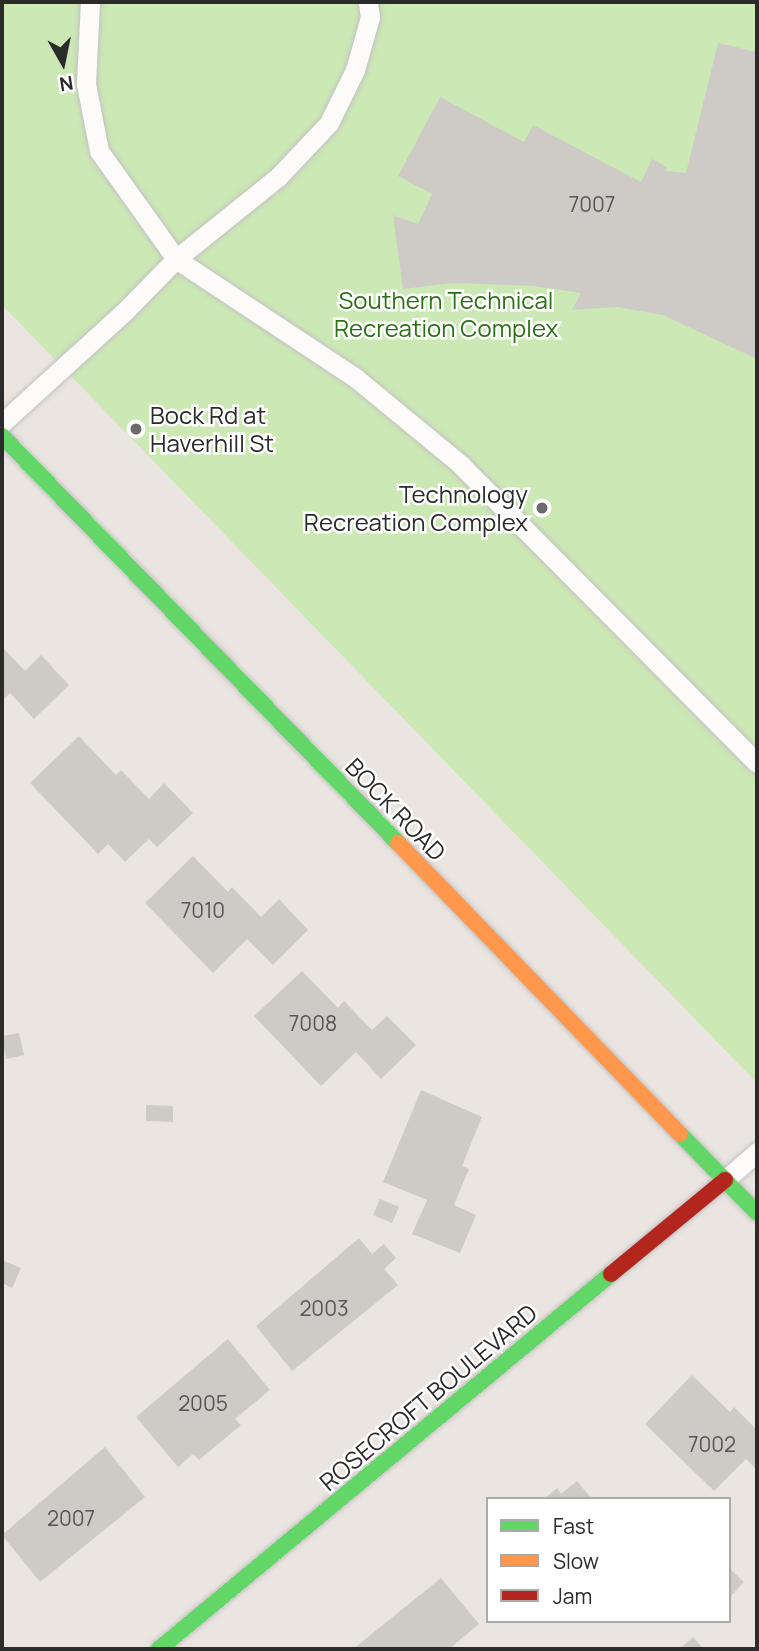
<!DOCTYPE html>
<html>
<head>
<meta charset="utf-8">
<style>
  body { margin:0 }
  #map { position:relative; width:759px; height:1651px; overflow:hidden; background:#eae5e0; font-family:Manrope,sans-serif }
  div>[style] { position:absolute }
  .green>* { inset:0; background:#cce8b5 }
  .building>* { inset:0; background:#cecbc7 }
  .roads { filter:drop-shadow(0 0 2px #c3c1c2) drop-shadow(0 0 2px #c3c1c2) }
  .lane>* { height:19px; margin:-9.5px; padding:0 9.5px; transform-origin:9.5px; border-radius:9.5px; background:#fcfbfa }
  .fast>* { height:16px; margin:-8px; padding:0 8px; transform-origin:8px; border-radius:8px; background:#63d668 }
  .slow>* { height:16px; margin:-8px; padding:0 8px; transform-origin:8px; border-radius:8px; background:#ff974d }
  .jam>* { height:16px; margin:-8px; padding:0 8px; transform-origin:8px; border-radius:8px; background:#b3261e }
  .dots>* { width:19px; height:19px; translate:-50% -50%; box-sizing:border-box; border:4px solid #fff; border-radius:50% }
  span { translate:-50% -50%; white-space:nowrap; text-align:center; line-height:1.15; -webkit-text-stroke:5px #fff; paint-order:stroke }
  .number-label { font-size:21px; color:#565554 }
  .number-label span { -webkit-text-stroke-width:0 }
  .park-label { font-size:24px; color:#297112 }
  .poi-label { font-size:24px; color:#2b2b2b }
  .left { translate:0 -50%; text-align:left }
  .right { translate:-100% -50%; text-align:right }
  .street-label { font-size:24px; color:#2b2b2b }
  .frame { position:absolute; inset:0; border:4px solid #2b2b2b; pointer-events:none }
  .legend { position:absolute; left:486px; top:1497px; width:245px; height:126px; box-sizing:border-box; background:#fff; border:2px solid #aaa; margin:0; padding:9px 12px; list-style:none; font-size:21px; color:#2b2b2b }
  .legend li { display:flex; align-items:center; gap:14px; height:35px }
  .legend b { width:35px; border:2px solid #aaa }
  .north { position:absolute; left:28px; top:28px; width:70px; height:70px; -webkit-text-stroke:5px #fff; paint-order:stroke; rotate:171deg; font-size:19px; font-weight:700; line-height:28px; text-align:center; color:#2b2b2b }
  .north::after { content:''; display:block; margin:auto; width:24px; height:32px; background:#2b2b2b; clip-path:polygon(50% 0,100% 100%,50% 72%,0 100%) }
</style>
</head>
<body>
<div id="map">
  <div class="green">
    <i style="clip-path:polygon(2px 2px,757px 2px,757px 1083px,2px 305px)"></i>
  </div>
  <div class="building">
    <i style="clip-path:polygon(718px 43px,757px 52px,757px 359px,663px 315px,616px 307px,572px 310px,581px 293px,534px 286px,453px 283px,403px 289px,393px 215px,418px 224px,432px 194px,398px 176px,440px 97px,524px 142px,533px 125px,641px 182px,652px 159px,667px 167px,666px 171px,686px 173px)"></i>
    <i style="clip-path:polygon(2px 647px,25px 671px,41px 655px,69px 685px,34px 719px,10px 693px,2px 701px)"></i>
    <i style="clip-path:polygon(79px 736px,116px 775px,121px 770px,149px 799px,164px 783px,193px 813px,157px 847px,149px 839px,125px 862px,108px 844px,98px 854px,30px 783px)"></i>
    <i style="clip-path:polygon(193px 856px,228px 892px,232px 887px,261px 917px,279px 899px,308px 930px,273px 965px,247px 939px,213px 973px,145px 903px)"></i>
    <i style="clip-path:polygon(302px 971px,338px 1008px,344px 1001px,372px 1030px,387px 1016px,416px 1045px,381px 1079px,356px 1052px,321px 1086px,254px 1016px)"></i>
    <i style="clip-path:polygon(19px 1033px,24px 1055px,6px 1059px,2px 1036px)"></i>
    <i style="clip-path:polygon(421px 1090px,482px 1117px,462px 1166px,469px 1169px,454px 1205px,476px 1215px,460px 1253px,412px 1234px,427px 1200px,383px 1182px)"></i>
    <i style="clip-path:polygon(146px 1105px,173px 1106px,173px 1122px,146px 1121px)"></i>
    <i style="clip-path:polygon(380px 1199px,399px 1207px,392px 1223px,373px 1215px)"></i>
    <i style="clip-path:polygon(359px 1238px,372px 1254px,384px 1244px,396px 1258px,384px 1269px,398px 1285px,292px 1371px,256px 1326px)"></i>
    <i style="clip-path:polygon(2px 1260px,21px 1268px,12px 1288px,2px 1283px)"></i>
    <i style="clip-path:polygon(228px 1339px,270px 1390px,235px 1419px,241px 1425px,199px 1460px,193px 1454px,178px 1467px,136px 1417px)"></i>
    <i style="clip-path:polygon(692px 1375px,730px 1412px,734px 1407px,757px 1430px,757px 1470px,746px 1459px,714px 1491px,645px 1424px)"></i>
    <i style="clip-path:polygon(105px 1447px,145px 1497px,40px 1582px,2px 1535px)"></i>
    <i style="clip-path:polygon(577px 1481px,592px 1499px,544px 1499px,557px 1488px,561px 1494px)"></i>
    <i style="clip-path:polygon(729px 1568px,744px 1582px,729px 1598px)"></i>
    <i style="clip-path:polygon(441px 1578px,479px 1624px,449px 1649px,353px 1649px)"></i>
    <i style="clip-path:polygon(693px 1637px,704px 1649px,679px 1649px)"></i>
  </div>
  <div class="roads">
    <div class="lane">
      <i style="left:90px;top:2px;width:82px;rotate:92.8deg"></i>
      <i style="left:86px;top:84px;width:68px;rotate:79deg"></i>
      <i style="left:99px;top:151px;width:133px;rotate:54.5deg"></i>
      <i style="left:176px;top:259px;width:131px;rotate:-38.8deg"></i>
      <i style="left:278px;top:177px;width:74px;rotate:-46.6deg"></i>
      <i style="left:329px;top:123px;width:59px;rotate:-63.9deg"></i>
      <i style="left:355px;top:70px;width:55px;rotate:-74.2deg"></i>
      <i style="left:370px;top:17px;width:15px;rotate:-98deg"></i>
      <i style="left:2px;top:423px;width:166px;rotate:-42.3deg"></i>
      <i style="left:125px;top:311px;width:73px;rotate:-45.6deg"></i>
      <i style="left:176px;top:259px;width:217px;rotate:33.5deg"></i>
      <i style="left:357px;top:379px;width:134px;rotate:39.5deg"></i>
      <i style="left:460px;top:464px;width:421px;rotate:45.2deg"></i>
      <i style="left:725px;top:1180px;width:43px;rotate:-41.2deg"></i>
    </div>
    <div class="fast">
      <i style="left:2px;top:436px;width:568px;rotate:45.78deg"></i>
      <i style="left:680px;top:1134px;width:110px;rotate:45.7deg"></i>
      <i style="left:159px;top:1649px;width:587px;rotate:-39.68deg"></i>
    </div>
    <div class="slow">
      <i style="left:398px;top:843px;width:405px;rotate:45.9deg"></i>
    </div>
    <div class="jam">
      <i style="left:611px;top:1274px;width:148px;rotate:-39.5deg"></i>
    </div>
  </div>
  <div class="dots">
    <i style="left:136px;top:429px;background:#6e6c6a"></i>
    <i style="left:542px;top:508px;background:#6e6c6a"></i>
  </div>
  <div class="number-label">
    <span style="left:592px;top:204px">7007</span>
    <span style="left:203px;top:910px">7010</span>
    <span style="left:313px;top:1023px">7008</span>
    <span style="left:324px;top:1308px">2003</span>
    <span style="left:203px;top:1403px">2005</span>
    <span style="left:712px;top:1444px">7002</span>
    <span style="left:71px;top:1518px">2007</span>
  </div>
  <div class="park-label">
    <span style="left:446px;top:314px">Southern Technical<br>Recreation Complex</span>
  </div>
  <div class="poi-label">
    <span class="left" style="left:150px;top:429px">Bock Rd at<br>Haverhill St</span>
    <span class="right" style="left:528px;top:508px">Technology<br>Recreation Complex</span>
  </div>
  <div class="street-label">
    <span style="left:396px;top:809px;rotate:46deg">BOCK ROAD</span>
    <span style="left:428px;top:1397px;rotate:-40deg">ROSECROFT BOULEVARD</span>
  </div>
  <div class="frame"></div>
  <ul class="legend">
  <li><b style="height:9px;background:#63d668"></b>Fast</li>
  <li><b style="height:9px;background:#ff974d"></b>Slow</li>
  <li><b style="height:9px;background:#b3261e"></b>Jam</li>
  </ul>
  <div class="north">N</div>
</div>
</body>
</html>
